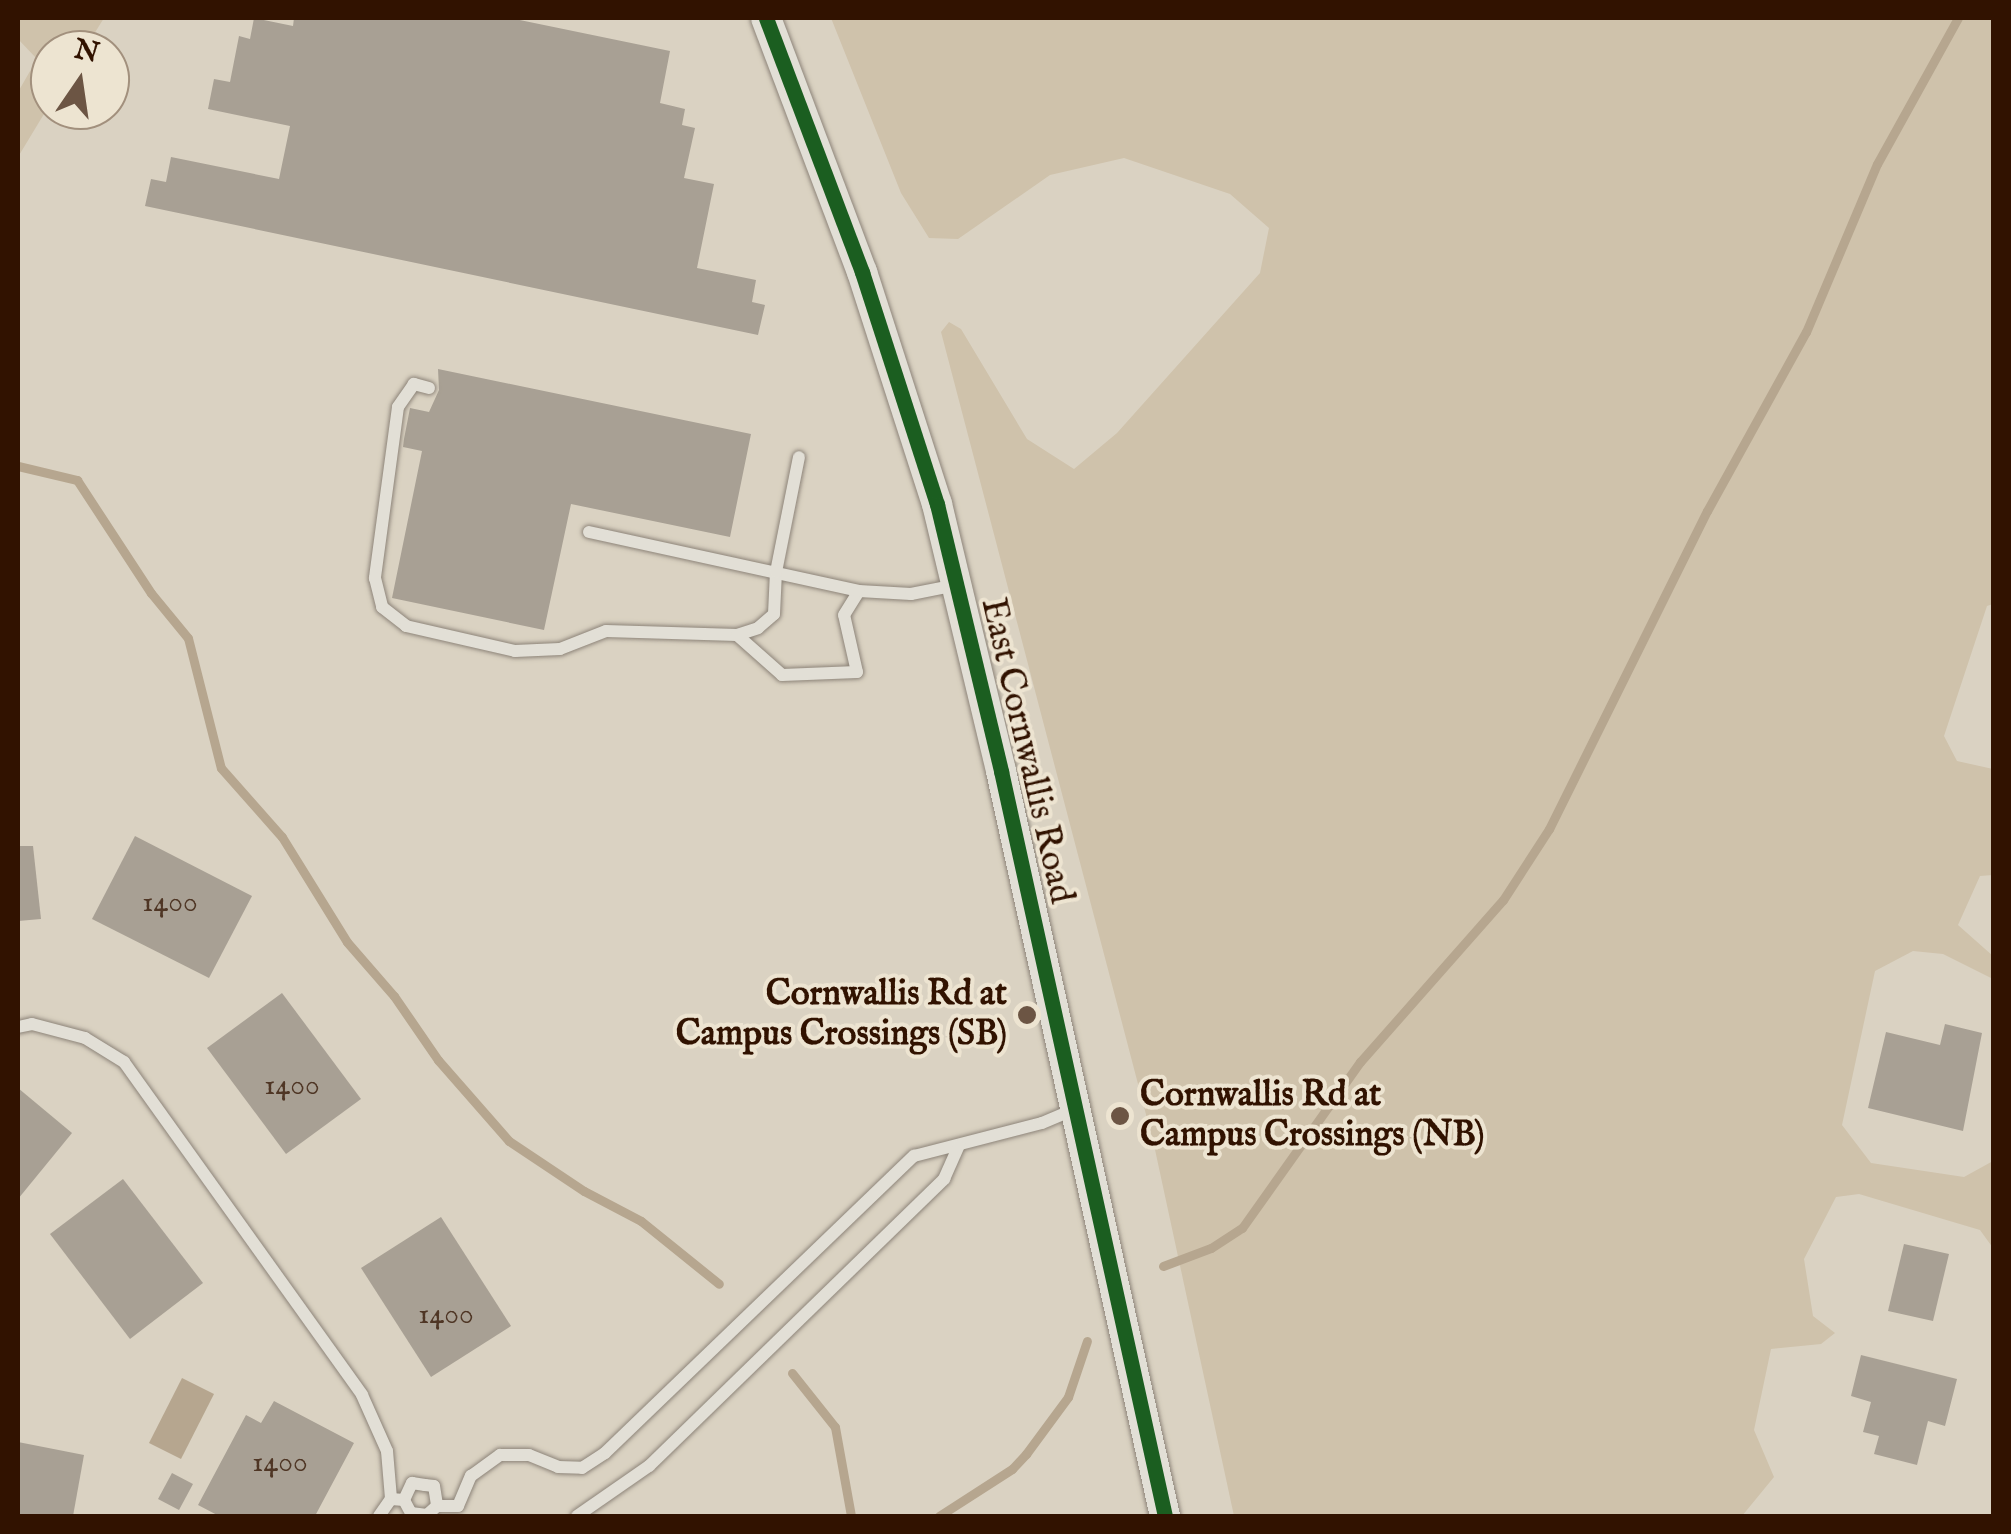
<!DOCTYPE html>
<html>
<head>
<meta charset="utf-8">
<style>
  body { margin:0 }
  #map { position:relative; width:2011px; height:1534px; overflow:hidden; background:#dad2c2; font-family:"IM FELL English",serif }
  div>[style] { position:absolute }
  .green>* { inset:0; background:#cfc2ab }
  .water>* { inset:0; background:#b6a68f }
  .stream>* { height:9px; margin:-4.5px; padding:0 4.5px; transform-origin:4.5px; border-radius:4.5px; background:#b6a68f }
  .building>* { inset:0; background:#a8a094 }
  .roads { filter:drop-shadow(0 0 2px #8d8479) drop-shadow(0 0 2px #8d8479) }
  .service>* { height:12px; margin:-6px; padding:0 6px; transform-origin:6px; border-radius:6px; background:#e2dfd6 }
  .tertiary>* { height:30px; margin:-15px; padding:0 15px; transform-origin:15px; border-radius:15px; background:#e2dfd6 }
  .cycleway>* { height:15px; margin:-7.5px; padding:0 7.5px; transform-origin:7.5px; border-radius:7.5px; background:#1b5e20 }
  .dots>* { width:28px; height:28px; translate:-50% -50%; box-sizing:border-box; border:5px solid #ede4d1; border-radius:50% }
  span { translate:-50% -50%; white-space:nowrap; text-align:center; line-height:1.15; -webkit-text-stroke:8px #ede4d1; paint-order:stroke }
  .number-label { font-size:30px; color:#4f3625 }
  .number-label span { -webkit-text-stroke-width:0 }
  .street-label { font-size:35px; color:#311200 }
  .poi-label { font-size:35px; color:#311200; font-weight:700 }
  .right { translate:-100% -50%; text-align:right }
  .left { translate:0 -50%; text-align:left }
  .frame { position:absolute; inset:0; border:20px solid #311200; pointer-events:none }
  .north { position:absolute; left:30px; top:30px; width:100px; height:100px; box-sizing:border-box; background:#ede4d1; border:2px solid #a2907d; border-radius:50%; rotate:13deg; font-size:28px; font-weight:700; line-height:40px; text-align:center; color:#311200 }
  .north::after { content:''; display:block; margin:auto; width:35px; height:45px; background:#6c5544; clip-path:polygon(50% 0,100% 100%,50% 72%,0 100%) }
</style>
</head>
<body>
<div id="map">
  <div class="green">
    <i style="clip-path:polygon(18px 18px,104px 18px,84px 50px,50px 50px,50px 104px,18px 157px,18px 92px,37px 59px,18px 39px)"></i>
    <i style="clip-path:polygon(831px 18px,1993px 18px,1993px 604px,1987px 606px,1944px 736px,1957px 761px,1993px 769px,1993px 875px,1980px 876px,1958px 925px,1993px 956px,1993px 979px,1943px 954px,1913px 951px,1875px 971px,1842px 1125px,1871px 1163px,1964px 1177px,1993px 1161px,1993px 1248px,1980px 1230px,1859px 1194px,1836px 1197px,1804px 1259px,1813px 1316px,1835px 1333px,1821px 1344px,1771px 1349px,1754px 1430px,1774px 1477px,1742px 1516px,1234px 1516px,1154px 1145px,941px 332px,949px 322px,961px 329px,1027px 439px,1074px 469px,1117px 433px,1260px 273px,1269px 228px,1230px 194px,1124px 158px,1050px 175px,958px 239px,929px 238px,901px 193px)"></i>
  </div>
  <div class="water">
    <i style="clip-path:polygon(182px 1378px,214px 1394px,181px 1459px,149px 1443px)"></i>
  </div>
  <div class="stream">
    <i style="left:18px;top:466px;width:61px;rotate:13.3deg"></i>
    <i style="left:77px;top:480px;width:135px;rotate:56.8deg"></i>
    <i style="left:151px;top:593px;width:58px;rotate:50.6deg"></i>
    <i style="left:188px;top:638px;width:134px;rotate:75.8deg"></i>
    <i style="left:221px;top:768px;width:92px;rotate:48.5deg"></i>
    <i style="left:282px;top:837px;width:123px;rotate:58.2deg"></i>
    <i style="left:347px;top:942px;width:72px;rotate:49deg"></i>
    <i style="left:394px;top:996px;width:78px;rotate:55.5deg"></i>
    <i style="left:438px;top:1060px;width:108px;rotate:48.8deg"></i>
    <i style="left:509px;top:1141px;width:90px;rotate:33.7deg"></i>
    <i style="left:584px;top:1191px;width:64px;rotate:27.8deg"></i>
    <i style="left:641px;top:1221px;width:100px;rotate:38.9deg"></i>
    <i style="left:1163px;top:1266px;width:51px;rotate:-20.6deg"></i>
    <i style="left:1211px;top:1248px;width:37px;rotate:-33deg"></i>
    <i style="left:1242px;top:1228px;width:204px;rotate:-54.6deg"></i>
    <i style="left:1360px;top:1062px;width:216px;rotate:-48.6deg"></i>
    <i style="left:1503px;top:900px;width:85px;rotate:-57.1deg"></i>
    <i style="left:1549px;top:829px;width:355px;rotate:-63.6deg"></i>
    <i style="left:1707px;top:511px;width:205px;rotate:-61.1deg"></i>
    <i style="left:1806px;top:332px;width:182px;rotate:-67.1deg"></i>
    <i style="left:1877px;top:164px;width:167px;rotate:-61deg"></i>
    <i style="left:792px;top:1373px;width:69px;rotate:51.5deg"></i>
    <i style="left:835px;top:1427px;width:90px;rotate:79.8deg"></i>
    <i style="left:939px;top:1516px;width:87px;rotate:-32.8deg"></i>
    <i style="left:1012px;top:1469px;width:21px;rotate:-47deg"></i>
    <i style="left:1026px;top:1454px;width:71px;rotate:-53.6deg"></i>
    <i style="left:1068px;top:1397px;width:59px;rotate:-71.3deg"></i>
  </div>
  <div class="building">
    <i style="clip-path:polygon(254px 18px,293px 26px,294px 18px,510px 18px,670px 51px,660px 103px,685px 109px,682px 125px,695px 128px,684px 178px,714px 184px,697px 268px,756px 280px,752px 302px,765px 305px,758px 335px,145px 206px,151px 179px,166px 182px,171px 157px,279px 179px,290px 126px,208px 109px,214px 79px,230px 82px,239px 36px,250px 39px)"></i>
    <i style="clip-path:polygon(438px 369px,751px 434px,730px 537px,571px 504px,544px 630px,392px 598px,422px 451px,403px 447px,404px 439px,410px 408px,429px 412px,439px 390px)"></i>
    <i style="clip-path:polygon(135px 836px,252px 896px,209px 978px,92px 919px)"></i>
    <i style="clip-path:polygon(18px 846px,33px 846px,41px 919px,18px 921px)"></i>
    <i style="clip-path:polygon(282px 993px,361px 1099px,286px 1154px,207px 1048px)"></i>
    <i style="clip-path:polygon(1945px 1024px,1982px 1033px,1963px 1131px,1868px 1108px,1886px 1032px,1940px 1045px)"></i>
    <i style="clip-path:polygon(18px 1088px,72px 1133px,18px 1199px)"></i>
    <i style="clip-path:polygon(123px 1179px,203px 1283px,130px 1339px,50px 1234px)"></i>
    <i style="clip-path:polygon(441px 1217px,511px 1326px,431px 1377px,361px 1268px)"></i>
    <i style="clip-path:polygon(1904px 1244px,1949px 1254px,1933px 1321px,1888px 1311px)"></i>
    <i style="clip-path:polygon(1861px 1355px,1957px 1379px,1945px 1426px,1928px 1421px,1917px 1465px,1874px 1454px,1879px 1436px,1863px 1432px,1871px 1402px,1851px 1396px)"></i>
    <i style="clip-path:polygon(274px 1401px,354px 1443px,315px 1516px,219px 1516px,198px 1505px,246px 1415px,261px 1423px)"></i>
    <i style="clip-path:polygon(18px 1442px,84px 1455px,73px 1516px,18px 1516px)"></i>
    <i style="clip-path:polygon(172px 1473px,193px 1484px,179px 1510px,158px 1499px)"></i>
  </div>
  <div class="roads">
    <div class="service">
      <i style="left:429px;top:388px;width:16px;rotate:-165deg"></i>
      <i style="left:414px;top:384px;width:28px;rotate:125deg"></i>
      <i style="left:398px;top:407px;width:173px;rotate:97.7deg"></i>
      <i style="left:375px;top:578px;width:30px;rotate:76deg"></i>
      <i style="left:382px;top:607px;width:31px;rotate:38deg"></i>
      <i style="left:406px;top:626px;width:112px;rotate:12.9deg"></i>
      <i style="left:515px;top:651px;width:45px;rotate:-2.5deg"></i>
      <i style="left:560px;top:649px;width:49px;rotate:-21.4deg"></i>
      <i style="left:606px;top:631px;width:131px;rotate:1.7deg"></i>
      <i style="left:737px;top:635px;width:60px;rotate:41.6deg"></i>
      <i style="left:782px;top:675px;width:75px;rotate:-2.3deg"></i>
      <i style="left:857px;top:672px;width:58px;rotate:-102.8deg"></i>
      <i style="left:844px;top:615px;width:28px;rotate:-58deg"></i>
      <i style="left:859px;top:591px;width:52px;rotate:3.3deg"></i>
      <i style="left:911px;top:594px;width:47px;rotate:-11.1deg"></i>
      <i style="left:589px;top:532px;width:276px;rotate:12.3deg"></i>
      <i style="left:737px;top:635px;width:22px;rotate:-18deg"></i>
      <i style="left:758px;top:628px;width:21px;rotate:-41deg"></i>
      <i style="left:774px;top:614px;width:42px;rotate:-87.3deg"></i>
      <i style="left:776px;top:572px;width:117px;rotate:-78.7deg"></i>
      <i style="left:18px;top:1027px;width:14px;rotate:-12deg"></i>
      <i style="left:32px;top:1024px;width:55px;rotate:14.8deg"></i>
      <i style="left:85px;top:1038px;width:46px;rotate:31.6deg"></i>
      <i style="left:124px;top:1062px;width:409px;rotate:54.4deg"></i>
      <i style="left:362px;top:1395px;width:61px;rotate:65.9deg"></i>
      <i style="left:387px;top:1451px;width:48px;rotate:85.2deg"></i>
      <i style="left:391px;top:1499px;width:13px;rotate:4deg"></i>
      <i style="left:404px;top:1500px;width:15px;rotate:62deg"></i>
      <i style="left:411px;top:1513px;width:16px;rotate:7deg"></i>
      <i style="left:427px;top:1515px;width:13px;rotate:-42deg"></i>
      <i style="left:437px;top:1506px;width:21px"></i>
      <i style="left:404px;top:1500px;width:19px;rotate:-65deg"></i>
      <i style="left:412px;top:1483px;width:13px;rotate:9deg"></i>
      <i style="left:425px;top:1485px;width:9px;rotate:6deg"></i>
      <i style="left:434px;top:1486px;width:20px;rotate:81deg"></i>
      <i style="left:458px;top:1506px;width:33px;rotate:-67deg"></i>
      <i style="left:471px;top:1476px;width:36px;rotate:-36deg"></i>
      <i style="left:500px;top:1455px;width:29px"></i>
      <i style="left:529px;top:1455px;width:31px;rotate:22deg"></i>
      <i style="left:558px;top:1467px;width:24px;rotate:2deg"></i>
      <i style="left:582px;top:1468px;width:27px;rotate:-33deg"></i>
      <i style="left:605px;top:1453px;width:429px;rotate:-43.9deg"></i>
      <i style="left:914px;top:1156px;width:132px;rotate:-14.5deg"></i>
      <i style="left:1042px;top:1123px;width:36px;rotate:-23deg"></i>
      <i style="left:379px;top:1516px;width:21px;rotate:-55deg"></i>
      <i style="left:577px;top:1516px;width:88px;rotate:-34.8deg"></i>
      <i style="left:649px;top:1466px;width:412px;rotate:-44.2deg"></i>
      <i style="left:944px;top:1179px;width:36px;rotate:-66deg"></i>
    </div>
    <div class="tertiary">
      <i style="left:766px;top:18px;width:272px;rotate:69.3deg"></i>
      <i style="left:862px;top:272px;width:244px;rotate:72.1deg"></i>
      <i style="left:937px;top:504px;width:275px;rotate:76.5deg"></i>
      <i style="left:1001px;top:771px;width:763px;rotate:77.59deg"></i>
    </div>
  </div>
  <div class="cycleway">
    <i style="left:766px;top:18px;width:272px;rotate:69.3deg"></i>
    <i style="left:862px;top:272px;width:244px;rotate:72.1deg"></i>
    <i style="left:937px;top:504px;width:275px;rotate:76.5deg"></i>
    <i style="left:1001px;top:771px;width:763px;rotate:77.59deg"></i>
  </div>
  <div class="dots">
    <i style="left:1027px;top:1015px;background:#6c5544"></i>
    <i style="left:1120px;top:1116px;background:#6c5544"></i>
  </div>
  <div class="number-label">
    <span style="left:170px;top:903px">1400</span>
    <span style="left:292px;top:1086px">1400</span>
    <span style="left:446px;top:1315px">1400</span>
    <span style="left:280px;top:1463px">1400</span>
  </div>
  <div class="street-label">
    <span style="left:1026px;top:751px;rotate:77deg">East Cornwallis Road</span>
  </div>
  <div class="poi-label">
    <span class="right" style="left:1007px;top:1015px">Cornwallis Rd at<br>Campus Crossings (SB)</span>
    <span class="left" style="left:1140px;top:1116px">Cornwallis Rd at<br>Campus Crossings (NB)</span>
  </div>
  <div class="frame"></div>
  <div class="north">N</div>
</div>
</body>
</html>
